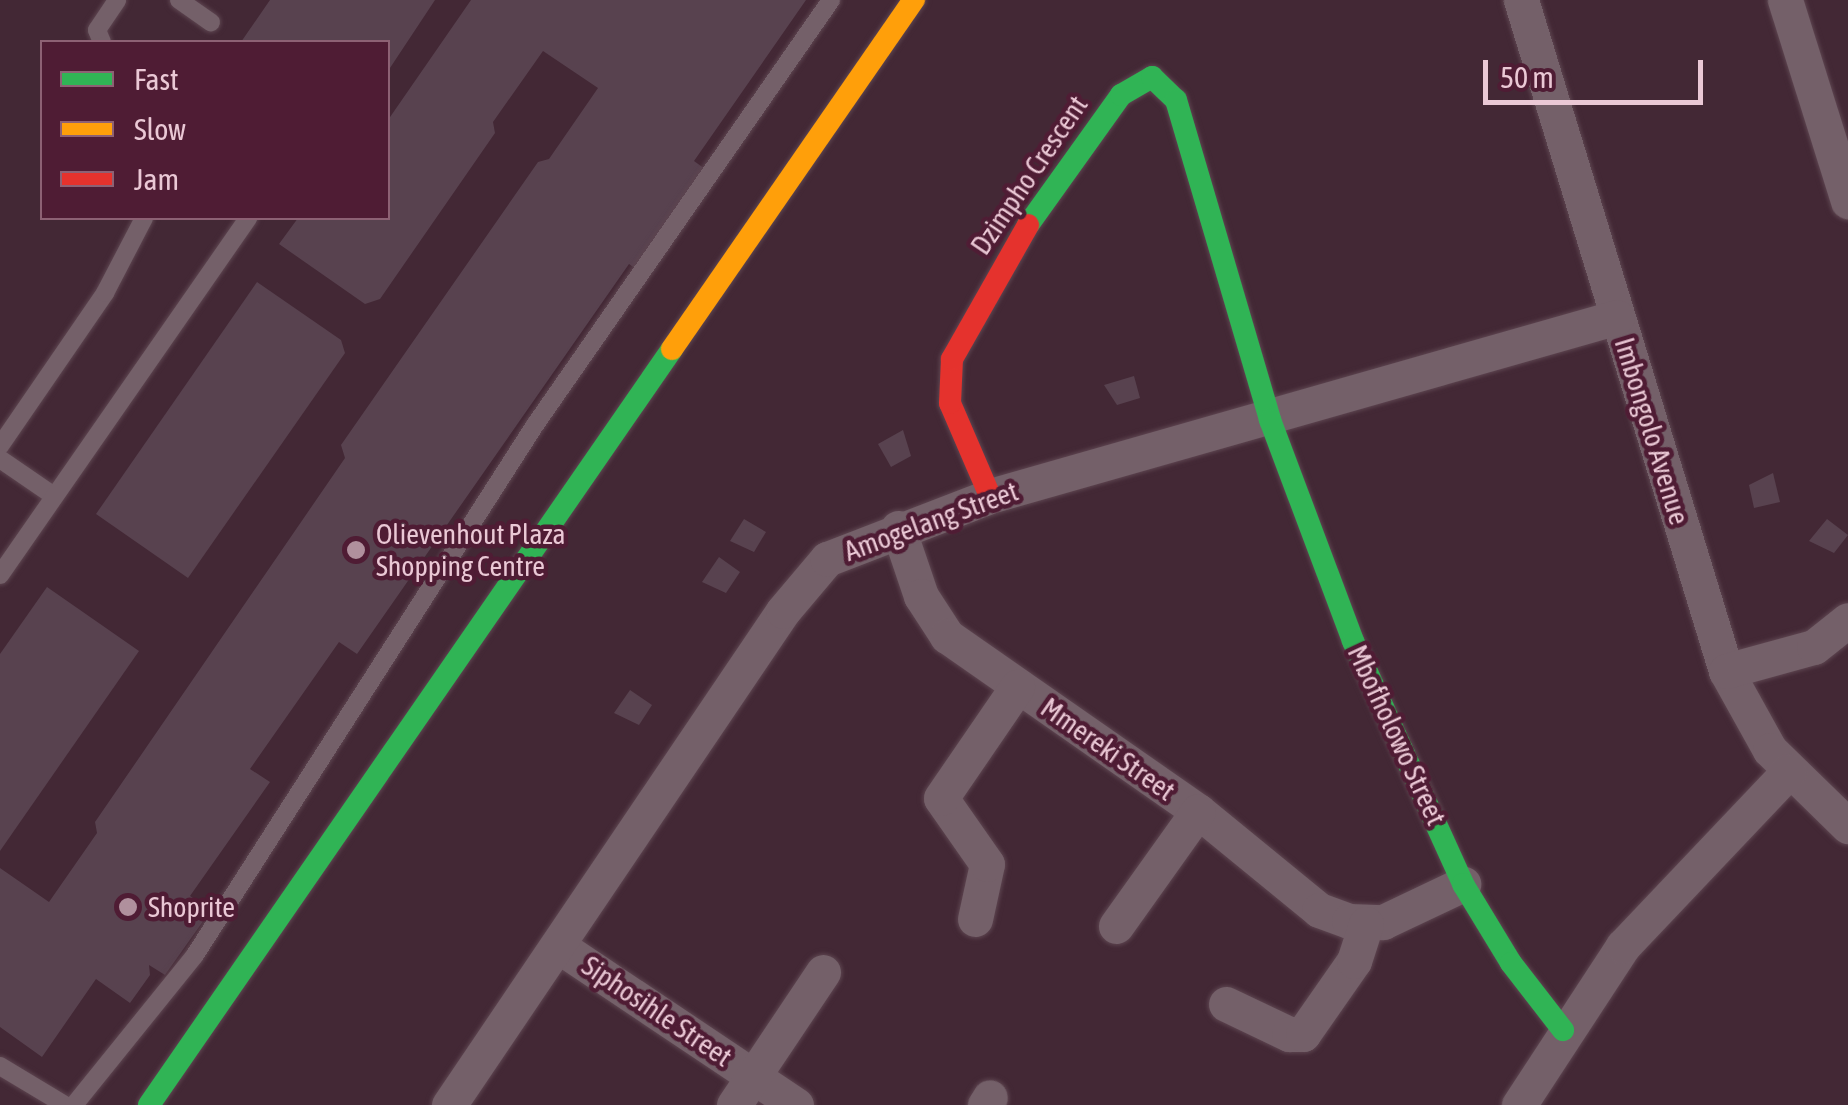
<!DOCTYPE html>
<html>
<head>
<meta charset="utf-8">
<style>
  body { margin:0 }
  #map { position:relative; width:1848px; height:1105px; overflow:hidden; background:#432835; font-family:"Asap Condensed",sans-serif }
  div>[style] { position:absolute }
  .building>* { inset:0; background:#58424f }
  .roads { filter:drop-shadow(0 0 2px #5d4550) drop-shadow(0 0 2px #5d4550) }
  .lane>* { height:18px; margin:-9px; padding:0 9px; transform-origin:9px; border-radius:9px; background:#746069 }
  .street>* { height:35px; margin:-17.5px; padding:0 17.5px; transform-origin:17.5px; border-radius:17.5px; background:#746069 }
  .fast>* { height:22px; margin:-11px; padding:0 11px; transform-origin:11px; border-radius:11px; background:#30b455 }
  .slow>* { height:22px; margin:-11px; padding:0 11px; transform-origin:11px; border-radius:11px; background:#ff9f0a }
  .jam>* { height:22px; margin:-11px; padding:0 11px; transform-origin:11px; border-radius:11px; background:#e5322d }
  .dots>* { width:28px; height:28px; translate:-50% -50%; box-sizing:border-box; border:5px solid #4f1c34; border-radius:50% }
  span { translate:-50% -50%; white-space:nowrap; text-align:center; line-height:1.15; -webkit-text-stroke:9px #4f1c34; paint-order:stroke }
  .street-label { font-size:28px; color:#eac8d5 }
  .poi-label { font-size:28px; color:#eac8d5 }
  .left { translate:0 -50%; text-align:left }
  .legend { position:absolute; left:40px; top:40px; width:350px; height:180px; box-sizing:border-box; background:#4f1c34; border:2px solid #8d6174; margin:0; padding:12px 18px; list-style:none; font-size:30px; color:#eac8d5 }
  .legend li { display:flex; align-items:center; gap:20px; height:50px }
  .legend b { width:50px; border:2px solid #8d6174 }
  .scale { position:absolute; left:1483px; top:60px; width:220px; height:45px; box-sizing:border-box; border:5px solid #eac8d5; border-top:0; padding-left:12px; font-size:30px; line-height:35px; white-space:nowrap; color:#eac8d5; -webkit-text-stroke:8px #4f1c34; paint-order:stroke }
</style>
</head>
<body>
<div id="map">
  <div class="building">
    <i style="clip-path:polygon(270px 0,435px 0,388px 71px,388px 42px,241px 42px)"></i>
    <i style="clip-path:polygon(471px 0,806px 0,694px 161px,705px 169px,636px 269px,629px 264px,357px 654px,339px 642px,250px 769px,270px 782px,190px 896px,211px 910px,165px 975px,149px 965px,150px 975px,130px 1003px,96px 979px,42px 1057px,0 1027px,0 868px,49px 902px,97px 833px,95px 822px,345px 458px,341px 445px,538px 162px,549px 159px,598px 88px,543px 51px,493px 122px,495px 133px,380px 299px,365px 304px,279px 244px,298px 218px,388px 218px,388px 120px)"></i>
    <i style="clip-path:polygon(257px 282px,341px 340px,345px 353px,188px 578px,96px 514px)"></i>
    <i style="clip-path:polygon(1134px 376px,1140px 398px,1117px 405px,1104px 385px)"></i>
    <i style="clip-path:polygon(903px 430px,911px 456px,891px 467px,878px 444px)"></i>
    <i style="clip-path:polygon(1773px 473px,1780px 502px,1754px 508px,1749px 485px)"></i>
    <i style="clip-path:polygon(744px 519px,766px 532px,754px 552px,730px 541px)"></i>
    <i style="clip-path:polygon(1827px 519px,1848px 535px,1834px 553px,1809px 541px)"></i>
    <i style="clip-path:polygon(719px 557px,740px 572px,726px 593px,702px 582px)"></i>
    <i style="clip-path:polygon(47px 587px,139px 651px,0 851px,0 654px)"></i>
    <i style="clip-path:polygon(630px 690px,652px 705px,639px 725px,614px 713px)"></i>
  </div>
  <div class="roads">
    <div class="lane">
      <i style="left:179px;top:0;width:39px;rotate:35deg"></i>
      <i style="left:102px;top:42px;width:13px;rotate:-113deg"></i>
      <i style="left:97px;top:30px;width:36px;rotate:-56deg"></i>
      <i style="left:0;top:446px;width:186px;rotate:-55.5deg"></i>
      <i style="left:105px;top:293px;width:85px;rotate:-62.5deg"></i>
      <i style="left:0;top:459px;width:65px;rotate:34.4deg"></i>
      <i style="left:0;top:575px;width:435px;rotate:-55.2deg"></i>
      <i style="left:0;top:1066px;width:76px;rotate:31deg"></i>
      <i style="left:74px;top:1105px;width:193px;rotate:-51.1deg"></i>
      <i style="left:195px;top:955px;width:630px;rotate:-57.32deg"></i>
      <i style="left:535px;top:425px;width:518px;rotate:-55.14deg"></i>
    </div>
    <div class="street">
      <i style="left:1521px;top:0;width:702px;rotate:73.01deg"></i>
      <i style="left:1726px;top:671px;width:90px;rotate:60.9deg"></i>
      <i style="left:1770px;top:750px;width:109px;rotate:44.3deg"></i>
      <i style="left:1785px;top:0;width:211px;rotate:72.6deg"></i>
      <i style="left:898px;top:528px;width:72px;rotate:71.3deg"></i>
      <i style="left:921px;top:596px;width:48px;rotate:57deg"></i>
      <i style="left:947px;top:636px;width:306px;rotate:34.9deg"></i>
      <i style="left:1198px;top:811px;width:156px;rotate:39.3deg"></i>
      <i style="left:1319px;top:910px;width:32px;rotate:20deg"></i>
      <i style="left:1349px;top:921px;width:34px;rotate:2deg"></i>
      <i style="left:1383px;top:922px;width:89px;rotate:-25.4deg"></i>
      <i style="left:1726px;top:671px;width:91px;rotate:-15.3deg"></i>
      <i style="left:1814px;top:647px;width:43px;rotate:-38.5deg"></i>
      <i style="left:975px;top:919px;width:56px;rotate:-77.7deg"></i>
      <i style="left:987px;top:864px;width:80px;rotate:-124.9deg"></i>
      <i style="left:941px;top:798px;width:135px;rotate:-55.6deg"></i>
      <i style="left:1116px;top:926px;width:141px;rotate:-54.5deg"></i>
      <i style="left:560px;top:947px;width:284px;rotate:33.8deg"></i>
      <i style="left:1226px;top:1004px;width:70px;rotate:25.5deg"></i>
      <i style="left:1289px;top:1034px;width:14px"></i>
      <i style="left:1303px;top:1034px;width:89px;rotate:-55.1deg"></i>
      <i style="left:1354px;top:961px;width:39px;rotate:-72deg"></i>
      <i style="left:449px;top:1105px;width:596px;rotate:-55.94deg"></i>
      <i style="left:783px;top:611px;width:68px;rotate:-49.8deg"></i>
      <i style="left:827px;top:559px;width:175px;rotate:-21.1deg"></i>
      <i style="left:990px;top:496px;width:652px;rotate:-15.93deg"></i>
      <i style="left:734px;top:1105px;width:160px;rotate:-56.2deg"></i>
      <i style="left:985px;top:1105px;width:9px;rotate:-58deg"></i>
      <i style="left:1519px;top:1105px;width:190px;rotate:-56.8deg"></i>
      <i style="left:1623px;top:946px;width:241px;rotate:-46.5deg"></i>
    </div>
    <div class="fast">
      <i style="left:1028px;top:225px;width:160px;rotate:-54.4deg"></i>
      <i style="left:1121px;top:95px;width:36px;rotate:-30deg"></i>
      <i style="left:1152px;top:77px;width:33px;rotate:44deg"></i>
      <i style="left:1176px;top:100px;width:334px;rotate:73.6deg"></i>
      <i style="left:1270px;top:420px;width:236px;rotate:69.4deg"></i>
      <i style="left:1353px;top:641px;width:267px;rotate:65.6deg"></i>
      <i style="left:1463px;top:884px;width:92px;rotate:58.7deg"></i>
      <i style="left:1511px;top:963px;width:85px;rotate:52.2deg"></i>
      <i style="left:149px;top:1105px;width:919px;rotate:-55.32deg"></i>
    </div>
    <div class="slow">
      <i style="left:672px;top:349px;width:425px;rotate:-55.3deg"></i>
    </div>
    <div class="jam">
      <i style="left:990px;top:496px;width:101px;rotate:-113.3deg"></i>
      <i style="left:950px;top:403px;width:44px;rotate:-87.4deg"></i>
      <i style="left:952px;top:359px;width:154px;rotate:-60.4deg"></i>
    </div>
  </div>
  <div class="dots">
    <i style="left:356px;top:550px;background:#b0909d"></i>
    <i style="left:128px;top:907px;background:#b0909d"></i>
  </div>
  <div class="street-label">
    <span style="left:1029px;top:175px;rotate:-56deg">Dzimpho Crescent</span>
    <span style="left:1652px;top:431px;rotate:73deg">Imbongolo Avenue</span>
    <span style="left:931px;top:521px;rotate:-20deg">Amogelang Street</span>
    <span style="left:1397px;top:735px;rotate:65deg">Mbofholowo Street</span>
    <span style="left:1108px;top:749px;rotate:35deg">Mmereki Street</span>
    <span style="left:657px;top:1011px;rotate:34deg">Siphosihle Street</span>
  </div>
  <div class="poi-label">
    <span class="left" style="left:376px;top:550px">Olievenhout Plaza<br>Shopping Centre</span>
    <span class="left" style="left:148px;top:907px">Shoprite</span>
  </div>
  <ul class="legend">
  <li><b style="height:12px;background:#30b455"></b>Fast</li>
  <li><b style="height:12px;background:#ff9f0a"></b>Slow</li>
  <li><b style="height:12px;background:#e5322d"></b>Jam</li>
  </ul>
  <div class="scale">50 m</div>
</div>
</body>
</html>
